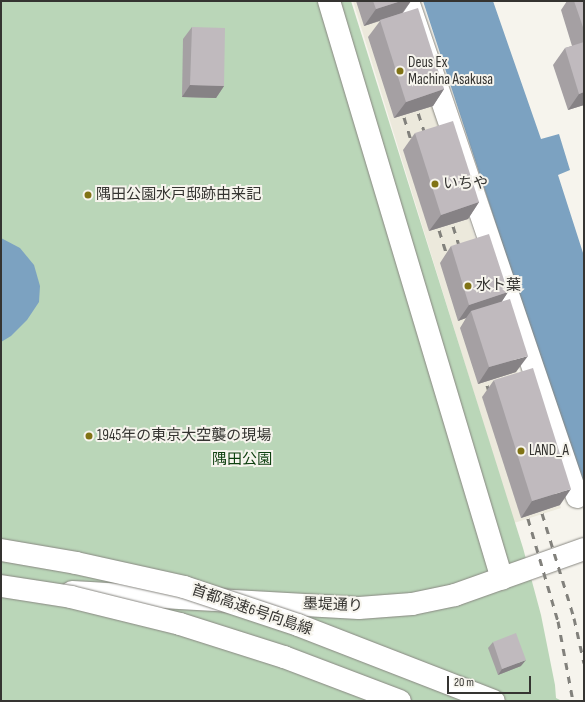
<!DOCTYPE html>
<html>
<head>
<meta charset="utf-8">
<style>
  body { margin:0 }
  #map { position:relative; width:585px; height:702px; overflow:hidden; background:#f6f4ed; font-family:"Sofia Sans Condensed","Noto Sans JP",sans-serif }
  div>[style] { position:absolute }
  .built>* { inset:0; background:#ece9dc }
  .green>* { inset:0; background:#bad6b8 }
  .water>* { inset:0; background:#7ca2c1 }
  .pier>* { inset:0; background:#f6f4ed }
  .roads { filter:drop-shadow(0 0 1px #888781) drop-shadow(0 0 1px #888781) }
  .minor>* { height:22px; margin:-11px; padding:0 11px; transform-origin:11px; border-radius:11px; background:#fff }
  .major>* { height:22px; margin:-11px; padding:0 11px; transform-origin:11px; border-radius:11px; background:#fff }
  .rail>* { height:3px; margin-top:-1.5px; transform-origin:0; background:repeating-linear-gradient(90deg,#82817c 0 7px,transparent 0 14px) }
  .bridges { filter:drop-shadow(0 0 1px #888781) drop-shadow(0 0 1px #888781) }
  .highway-bridge>* { height:22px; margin:-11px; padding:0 11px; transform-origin:11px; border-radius:11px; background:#fff }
  .wall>* { inset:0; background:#a5a0a3 }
  .shaded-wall>* { inset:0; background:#868285 }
  .building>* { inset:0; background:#c0babe }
  .dots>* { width:11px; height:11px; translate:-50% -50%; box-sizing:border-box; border:2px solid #f6f4ed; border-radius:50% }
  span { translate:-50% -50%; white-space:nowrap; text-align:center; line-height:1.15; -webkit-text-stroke:4px #f6f4ed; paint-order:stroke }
  .poi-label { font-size:15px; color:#353431 }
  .left { translate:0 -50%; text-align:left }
  .park-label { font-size:15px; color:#0f4010 }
  .street-label { font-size:15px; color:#353431 }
  .frame { position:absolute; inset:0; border:2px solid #353431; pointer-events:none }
  .scale { position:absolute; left:447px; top:676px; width:84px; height:18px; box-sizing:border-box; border:2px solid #353431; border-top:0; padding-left:5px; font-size:12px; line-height:14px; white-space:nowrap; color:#353431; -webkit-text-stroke:3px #f6f4ed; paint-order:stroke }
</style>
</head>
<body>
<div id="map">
  <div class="built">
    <i style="clip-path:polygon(353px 1px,399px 1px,561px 508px,514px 523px)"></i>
  </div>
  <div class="green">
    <i style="clip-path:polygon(1px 1px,351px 1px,523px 548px,541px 615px,555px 685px,556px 698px,562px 701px,1px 701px)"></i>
  </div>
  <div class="water">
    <i style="clip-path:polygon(423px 1px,493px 1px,541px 139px,559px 134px,570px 170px,558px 175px,584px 256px,584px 494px)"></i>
    <i style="clip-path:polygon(1px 238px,20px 248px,34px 265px,40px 286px,39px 302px,27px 320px,11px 336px,1px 342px)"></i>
  </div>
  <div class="pier">
    <i style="clip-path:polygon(584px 511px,584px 552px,571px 516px)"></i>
  </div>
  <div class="roads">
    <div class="minor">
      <i style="left:329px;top:1px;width:603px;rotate:73.34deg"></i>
      <i style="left:408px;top:1px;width:524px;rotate:71.18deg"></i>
    </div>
    <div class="major">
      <i style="left:72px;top:592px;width:287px;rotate:3.2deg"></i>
      <i style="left:359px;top:608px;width:53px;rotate:-4.3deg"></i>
      <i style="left:412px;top:604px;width:44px;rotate:-11.8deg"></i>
      <i style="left:455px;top:595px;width:137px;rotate:-19.6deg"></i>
    </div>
  </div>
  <div class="rail">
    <i style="left:368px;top:1px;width:38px;rotate:73deg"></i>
    <i style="left:414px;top:100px;width:42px;rotate:72deg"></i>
    <i style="left:400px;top:104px;width:48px;rotate:73.1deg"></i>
    <i style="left:449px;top:213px;width:44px;rotate:72.8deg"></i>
    <i style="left:435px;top:217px;width:50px;rotate:72.6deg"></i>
    <i style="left:483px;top:372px;width:27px;rotate:73deg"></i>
    <i style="left:538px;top:500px;width:123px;rotate:73deg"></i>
    <i style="left:574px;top:618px;width:46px;rotate:77.5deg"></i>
    <i style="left:524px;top:505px;width:121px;rotate:73.7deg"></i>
    <i style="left:558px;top:621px;width:81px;rotate:79.4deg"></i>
  </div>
  <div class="bridges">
    <div class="highway-bridge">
      <i style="left:1px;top:550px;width:76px;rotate:9.8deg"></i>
      <i style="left:76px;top:563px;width:111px;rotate:12.5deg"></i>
      <i style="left:184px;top:587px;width:120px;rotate:18.4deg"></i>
      <i style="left:298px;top:625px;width:210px;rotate:21.2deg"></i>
      <i style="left:1px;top:586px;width:71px;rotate:8.9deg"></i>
      <i style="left:71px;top:597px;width:112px;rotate:13.9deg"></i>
      <i style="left:180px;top:624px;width:109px;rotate:17.6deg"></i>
      <i style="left:284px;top:657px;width:124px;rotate:20.8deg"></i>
    </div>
  </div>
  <div class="wall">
    <i style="clip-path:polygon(356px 1px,411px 1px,403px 13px,444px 89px,433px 106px,394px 118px,368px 37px,380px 21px,364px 26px)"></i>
    <i style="clip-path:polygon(567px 1px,584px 1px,584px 105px,568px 110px,553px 65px,565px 48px,572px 46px,561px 10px)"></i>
    <i style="clip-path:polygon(192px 27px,224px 86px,216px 98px,182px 97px,183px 39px)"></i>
    <i style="clip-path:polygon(415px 133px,479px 202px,468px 219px,429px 231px,403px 150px)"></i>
    <i style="clip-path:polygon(451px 246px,508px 292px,502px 301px,516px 372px,478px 384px,460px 328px,466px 318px,458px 321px,440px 263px)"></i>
    <i style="clip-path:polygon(494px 380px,560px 505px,521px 518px,482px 397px)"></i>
    <i style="clip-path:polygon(493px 642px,521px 666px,498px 675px,488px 648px)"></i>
  </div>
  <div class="shaded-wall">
    <i style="clip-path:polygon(401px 1px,411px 1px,402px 13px,364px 26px,376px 9px)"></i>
    <i style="clip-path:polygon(190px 85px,224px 86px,216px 98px,182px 97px)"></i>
    <i style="clip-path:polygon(444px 89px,433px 106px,394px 118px,406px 102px)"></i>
    <i style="clip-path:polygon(584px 92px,584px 105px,568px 110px,579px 94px)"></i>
    <i style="clip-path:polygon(479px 202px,468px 219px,429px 231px,441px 215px)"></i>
    <i style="clip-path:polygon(508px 292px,497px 309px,471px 311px,466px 318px,458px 321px,469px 305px)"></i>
    <i style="clip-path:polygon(528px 356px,516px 372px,478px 384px,489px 367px)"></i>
    <i style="clip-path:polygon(571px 489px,560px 505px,521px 518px,532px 501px)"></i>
    <i style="clip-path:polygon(526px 660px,521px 666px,498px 675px,502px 669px)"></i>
  </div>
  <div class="building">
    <i style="clip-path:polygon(373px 1px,401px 1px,376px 9px)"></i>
    <i style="clip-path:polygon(574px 1px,584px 1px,584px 30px)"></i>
    <i style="clip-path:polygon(418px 8px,444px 89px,406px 102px,380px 20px)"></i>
    <i style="clip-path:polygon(192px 27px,225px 28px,224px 86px,190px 85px)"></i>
    <i style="clip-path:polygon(584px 42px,584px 92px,579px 94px,565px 48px)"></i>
    <i style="clip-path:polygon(453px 121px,479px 202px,441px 215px,415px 133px)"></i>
    <i style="clip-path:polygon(489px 234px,508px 292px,469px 305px,451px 246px)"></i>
    <i style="clip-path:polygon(510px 299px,528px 356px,489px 367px,471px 311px)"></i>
    <i style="clip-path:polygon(533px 368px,571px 489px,532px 501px,494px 380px)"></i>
    <i style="clip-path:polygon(516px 633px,526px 660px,502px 669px,493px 642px)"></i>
  </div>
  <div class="dots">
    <i style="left:400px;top:71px;background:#807315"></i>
    <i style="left:435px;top:184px;background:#807315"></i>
    <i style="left:88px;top:195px;background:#807315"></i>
    <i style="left:468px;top:286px;background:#807315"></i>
    <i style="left:89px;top:436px;background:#807315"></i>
    <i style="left:521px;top:451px;background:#807315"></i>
  </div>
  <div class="poi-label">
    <span class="left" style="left:408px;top:71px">Deus Ex<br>Machina Asakusa</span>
    <span class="left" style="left:443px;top:184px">いちや</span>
    <span class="left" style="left:96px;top:195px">隅田公園水戸邸跡由来記</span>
    <span class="left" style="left:476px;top:286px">水ト葉</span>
    <span class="left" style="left:97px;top:436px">1945年の東京大空襲の現場</span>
    <span class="left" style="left:529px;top:451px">LAND_A</span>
  </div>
  <div class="park-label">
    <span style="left:242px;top:460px">隅田公園</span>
  </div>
  <div class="street-label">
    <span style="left:333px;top:605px;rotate:2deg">墨堤通り</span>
    <span style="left:252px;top:610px;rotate:19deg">首都高速6号向島線</span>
  </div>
  <div class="frame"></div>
  <div class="scale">20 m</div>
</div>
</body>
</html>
